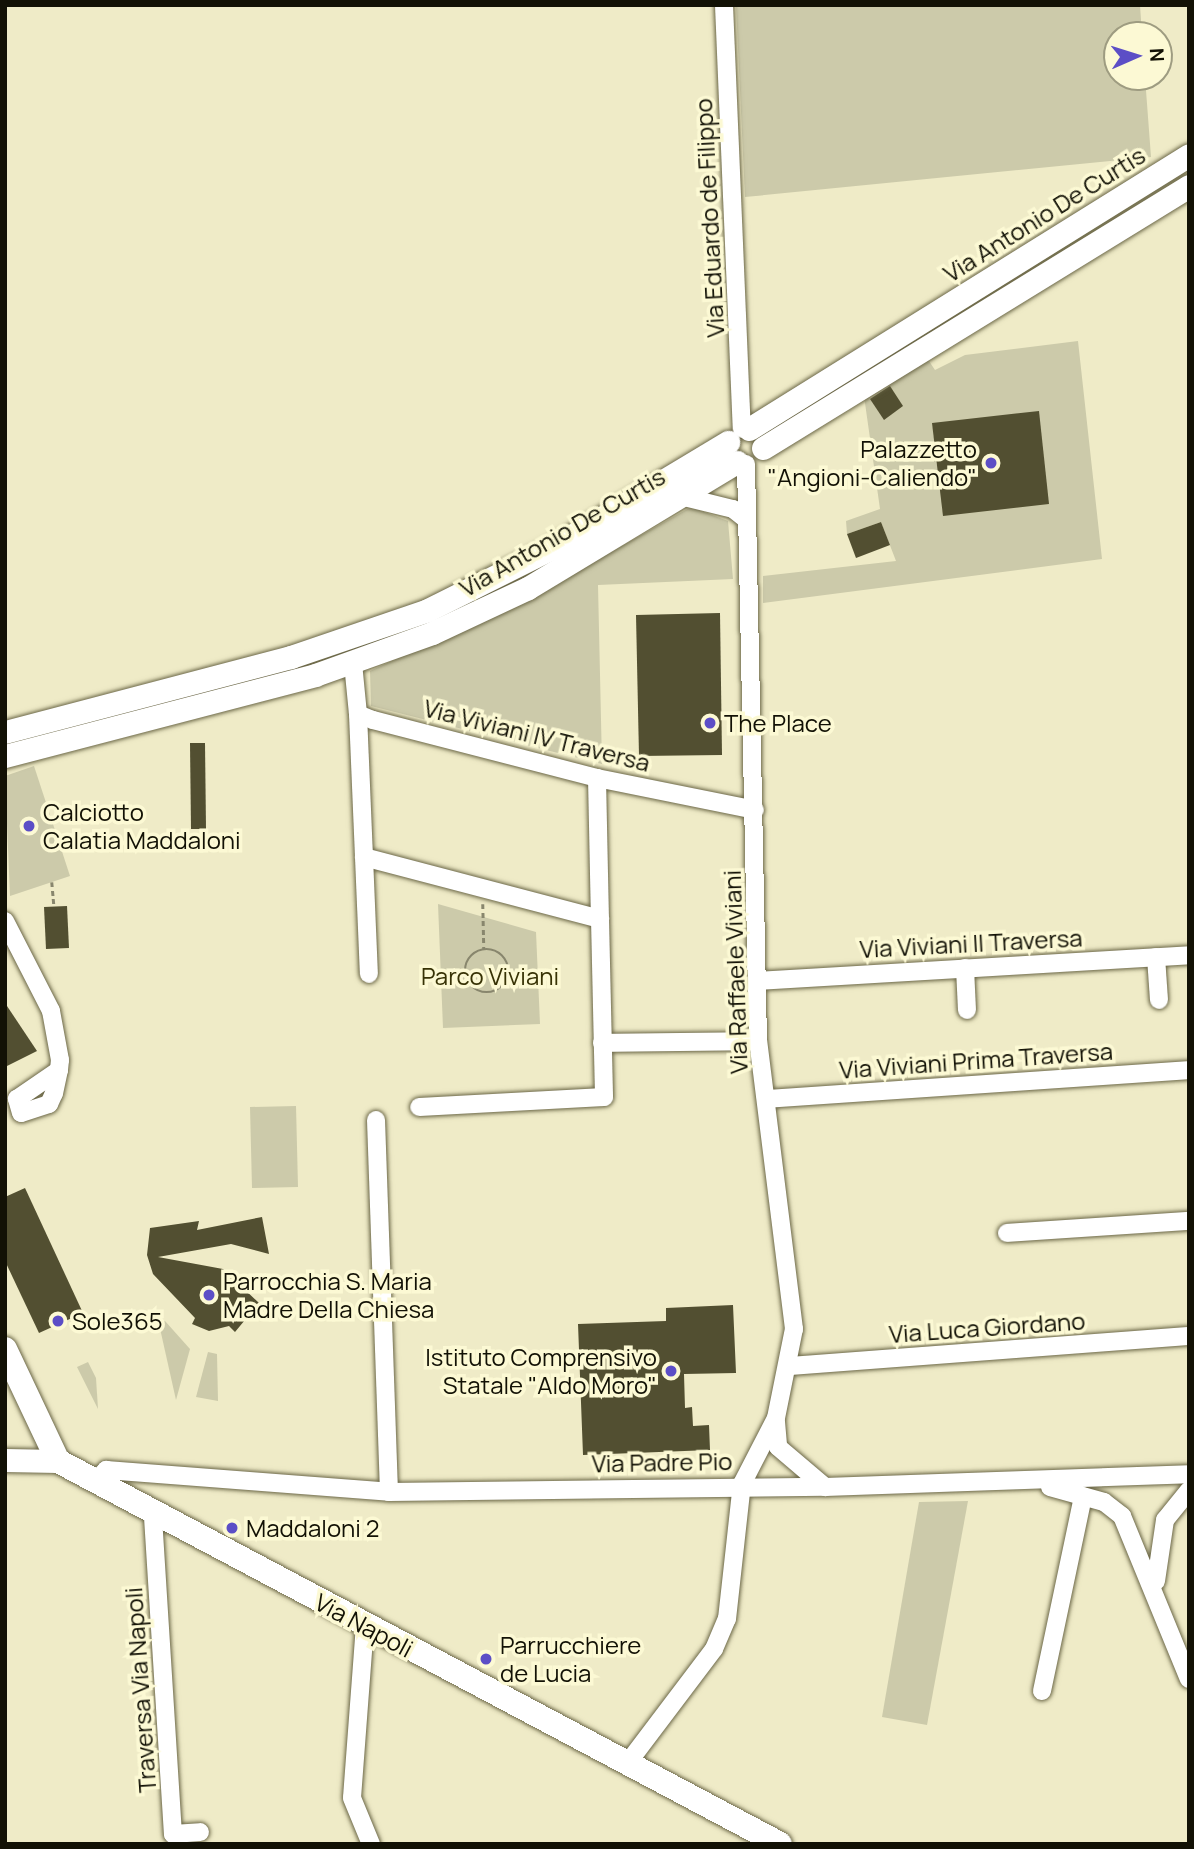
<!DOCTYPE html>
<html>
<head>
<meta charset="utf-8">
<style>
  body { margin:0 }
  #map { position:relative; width:1194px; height:1849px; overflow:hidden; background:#efebc7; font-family:Manrope,sans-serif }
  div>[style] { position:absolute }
  .green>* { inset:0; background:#cccaaa }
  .building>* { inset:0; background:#524f31 }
  .path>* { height:2.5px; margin-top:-1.25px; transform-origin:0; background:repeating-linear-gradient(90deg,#88866d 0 5px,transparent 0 8.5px) }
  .path>.ring { margin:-1.25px; padding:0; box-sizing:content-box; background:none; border:2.5px solid #88866d; border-radius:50% }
  .roads { filter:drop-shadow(0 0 2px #6b6747) drop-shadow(0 0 2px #6b6747) }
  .minor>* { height:18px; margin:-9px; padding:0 9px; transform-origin:9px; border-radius:9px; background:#fff }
  .tertiary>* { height:23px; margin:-11.5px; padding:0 11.5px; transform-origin:11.5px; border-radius:11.5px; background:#fff }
  .secondary>* { height:24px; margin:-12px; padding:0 12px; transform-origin:12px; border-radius:12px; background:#fff }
  .dots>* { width:19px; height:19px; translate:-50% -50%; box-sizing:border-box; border:4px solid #fcf9d4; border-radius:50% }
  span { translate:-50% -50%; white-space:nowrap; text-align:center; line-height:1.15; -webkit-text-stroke:7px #fcf9d4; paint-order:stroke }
  .street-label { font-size:24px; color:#121105 }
  .poi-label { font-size:24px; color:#121105 }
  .right { translate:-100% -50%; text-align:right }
  .left { translate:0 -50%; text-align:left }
  .park-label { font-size:24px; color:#373205 }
  .frame { position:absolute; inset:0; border:7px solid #121105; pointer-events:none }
  .north { position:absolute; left:1103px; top:21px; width:70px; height:70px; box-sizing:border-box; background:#fcf9d4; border:2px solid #9e9c81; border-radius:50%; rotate:87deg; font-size:19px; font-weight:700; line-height:28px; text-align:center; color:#121105 }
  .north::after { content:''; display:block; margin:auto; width:24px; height:32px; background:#5c4ec6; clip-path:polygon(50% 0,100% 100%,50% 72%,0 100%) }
</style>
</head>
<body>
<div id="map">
  <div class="green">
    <i style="clip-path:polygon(736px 5px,1140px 5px,1142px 35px,1117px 35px,1117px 77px,1145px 77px,1151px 157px,745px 197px)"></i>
    <i style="clip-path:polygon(1078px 341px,1102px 559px,763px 603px,763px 576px,896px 561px,881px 522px,847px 534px,846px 521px,880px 509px,864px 396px,927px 358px,935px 370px,965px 355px)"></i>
    <i style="clip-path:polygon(691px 507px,728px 521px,733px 579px,598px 585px,602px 764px,371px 706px,370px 671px,537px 594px)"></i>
    <i style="clip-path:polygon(34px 766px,70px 876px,10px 896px,5px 776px)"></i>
    <i style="clip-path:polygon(438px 904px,536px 932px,540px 1024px,443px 1028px)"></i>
    <i style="clip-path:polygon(296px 1106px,298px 1187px,252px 1188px,250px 1107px)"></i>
    <i style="clip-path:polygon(165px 1321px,190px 1349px,176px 1400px,159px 1324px)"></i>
    <i style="clip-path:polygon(208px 1352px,217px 1354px,218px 1401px,196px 1397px)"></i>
    <i style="clip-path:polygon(88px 1362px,96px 1378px,98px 1409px,77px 1367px)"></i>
    <i style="clip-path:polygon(968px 1501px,927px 1725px,882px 1717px,919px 1502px)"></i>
  </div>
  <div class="building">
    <i style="clip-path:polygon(890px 386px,903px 406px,884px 420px,870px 399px)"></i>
    <i style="clip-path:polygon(1039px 411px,1049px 504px,943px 516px,932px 423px)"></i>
    <i style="clip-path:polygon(881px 522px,890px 545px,856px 558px,847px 534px)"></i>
    <i style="clip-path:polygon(720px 613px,722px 755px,639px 756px,636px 615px)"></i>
    <i style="clip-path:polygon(190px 743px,205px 743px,206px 829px,191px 829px)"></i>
    <i style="clip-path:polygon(67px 906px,69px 948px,46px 949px,44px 907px)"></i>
    <i style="clip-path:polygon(5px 1003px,37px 1051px,5px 1067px)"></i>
    <i style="clip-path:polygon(25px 1188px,83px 1313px,39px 1333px,5px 1261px,5px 1197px)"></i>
    <i style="clip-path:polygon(262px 1217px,269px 1254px,231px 1244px,158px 1257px,223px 1269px,259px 1303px,235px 1332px,229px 1326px,209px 1331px,192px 1324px,195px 1318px,153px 1274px,147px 1255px,150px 1228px,199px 1221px,197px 1230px)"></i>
    <i style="clip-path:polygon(733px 1305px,736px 1373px,684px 1374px,685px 1408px,692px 1407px,693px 1426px,709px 1425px,710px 1450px,583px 1455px,578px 1324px,666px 1321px,666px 1308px)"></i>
  </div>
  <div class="path">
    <i style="left:52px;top:882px;width:24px;rotate:85deg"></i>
    <i style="left:483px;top:904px;width:45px;rotate:88.7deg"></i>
    <i class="ring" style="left:465px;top:949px;width:41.5px;height:41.5px"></i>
  </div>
  <div class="roads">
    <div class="minor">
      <i style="left:724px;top:5px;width:424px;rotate:87.6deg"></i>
      <i style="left:680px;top:496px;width:55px;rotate:13.8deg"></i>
      <i style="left:733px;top:509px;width:16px;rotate:38deg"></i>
      <i style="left:353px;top:663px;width:51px;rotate:84.4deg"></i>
      <i style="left:358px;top:714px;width:16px;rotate:22deg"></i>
      <i style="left:373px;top:720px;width:231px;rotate:14.5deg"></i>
      <i style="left:597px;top:778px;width:161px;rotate:11.4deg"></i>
      <i style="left:358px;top:714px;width:260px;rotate:87.6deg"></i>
      <i style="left:597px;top:778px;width:141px;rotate:88.8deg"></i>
      <i style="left:364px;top:857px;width:244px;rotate:14.7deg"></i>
      <i style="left:600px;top:919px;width:178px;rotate:88.7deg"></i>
      <i style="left:604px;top:1097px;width:185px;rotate:176.9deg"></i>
      <i style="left:5px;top:921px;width:101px;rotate:62.9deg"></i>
      <i style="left:51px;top:1011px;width:50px;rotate:79.6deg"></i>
      <i style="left:60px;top:1060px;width:10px;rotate:96deg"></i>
      <i style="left:59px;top:1070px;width:24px;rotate:102deg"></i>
      <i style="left:54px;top:1093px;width:12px;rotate:114deg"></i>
      <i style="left:49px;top:1104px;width:29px;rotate:162deg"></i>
      <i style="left:21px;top:1113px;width:15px;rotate:-106deg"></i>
      <i style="left:17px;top:1099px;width:51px;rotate:-34.6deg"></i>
      <i style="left:1156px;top:957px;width:43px;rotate:86deg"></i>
      <i style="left:965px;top:968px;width:42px;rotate:87.3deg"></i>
      <i style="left:757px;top:981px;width:433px;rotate:-3.4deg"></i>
      <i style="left:602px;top:1043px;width:156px;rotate:-0.7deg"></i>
      <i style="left:766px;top:1099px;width:424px;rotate:-3.9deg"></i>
      <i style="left:376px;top:1120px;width:372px;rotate:88deg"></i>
      <i style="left:1007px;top:1233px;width:182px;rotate:-3.8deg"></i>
      <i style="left:789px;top:1366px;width:401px;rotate:-4.3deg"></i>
      <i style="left:776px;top:1422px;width:25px;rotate:85deg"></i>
      <i style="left:778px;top:1447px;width:62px;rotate:40.4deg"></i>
      <i style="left:94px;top:1483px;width:18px;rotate:-47deg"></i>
      <i style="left:106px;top:1470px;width:284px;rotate:4.4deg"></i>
      <i style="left:389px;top:1492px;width:436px;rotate:-0.7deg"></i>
      <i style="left:825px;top:1487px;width:364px;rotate:-2deg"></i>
      <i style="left:1050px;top:1487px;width:56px;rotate:15.5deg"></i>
      <i style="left:1104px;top:1502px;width:23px;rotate:38deg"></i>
      <i style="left:1122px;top:1516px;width:176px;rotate:67.7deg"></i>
      <i style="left:153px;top:1517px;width:318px;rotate:86.4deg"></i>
      <i style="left:173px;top:1834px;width:27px;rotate:-4deg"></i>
      <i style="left:1156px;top:1581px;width:62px;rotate:-81.6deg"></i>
      <i style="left:1165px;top:1520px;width:38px;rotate:-51deg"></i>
      <i style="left:365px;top:1625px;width:173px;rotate:94.3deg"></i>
      <i style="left:352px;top:1798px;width:50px;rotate:67.6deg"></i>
      <i style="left:1042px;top:1691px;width:199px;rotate:-78.1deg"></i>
      <i style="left:627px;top:1764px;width:144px;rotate:-52.9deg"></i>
      <i style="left:714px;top:1649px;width:33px;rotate:-67deg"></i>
      <i style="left:727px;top:1619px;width:136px;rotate:-83.7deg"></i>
      <i style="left:742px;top:1484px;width:74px;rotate:-62.7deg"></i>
      <i style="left:776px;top:1418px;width:91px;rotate:-78.6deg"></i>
      <i style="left:794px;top:1329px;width:290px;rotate:-97.1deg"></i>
      <i style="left:758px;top:1041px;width:577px;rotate:-91.19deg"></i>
    </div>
    <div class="tertiary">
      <i style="left:749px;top:429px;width:518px;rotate:-31.91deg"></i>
      <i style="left:763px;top:448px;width:500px;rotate:-31.59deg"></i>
      <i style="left:5px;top:732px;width:296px;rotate:-14.7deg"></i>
      <i style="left:291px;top:657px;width:145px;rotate:-18.9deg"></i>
      <i style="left:428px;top:610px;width:136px;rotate:-26.6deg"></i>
      <i style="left:550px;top:549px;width:208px;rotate:-31deg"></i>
      <i style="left:5px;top:756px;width:320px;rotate:-14.6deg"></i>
      <i style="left:315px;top:675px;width:124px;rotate:-19.7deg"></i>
      <i style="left:432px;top:633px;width:106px;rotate:-25.1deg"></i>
      <i style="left:528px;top:588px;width:244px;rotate:-31.1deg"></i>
      <i style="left:5px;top:1460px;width:53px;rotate:1.1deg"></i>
    </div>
    <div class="secondary">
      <i style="left:5px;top:1349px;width:124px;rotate:64.7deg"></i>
      <i style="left:58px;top:1461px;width:817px;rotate:27.94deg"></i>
    </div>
  </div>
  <div class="dots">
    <i style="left:991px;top:463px;background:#5c4ec6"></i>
    <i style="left:710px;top:723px;background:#5c4ec6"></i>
    <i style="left:29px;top:826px;background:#5c4ec6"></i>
    <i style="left:209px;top:1295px;background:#5c4ec6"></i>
    <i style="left:58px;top:1321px;background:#5c4ec6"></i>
    <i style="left:671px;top:1371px;background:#5c4ec6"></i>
    <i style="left:232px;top:1528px;background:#5c4ec6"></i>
    <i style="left:486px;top:1659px;background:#5c4ec6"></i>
  </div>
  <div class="street-label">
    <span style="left:1044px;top:214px;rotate:-32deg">Via Antonio De Curtis</span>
    <span style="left:709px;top:218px;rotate:-93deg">Via Eduardo de Filippo</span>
    <span style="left:562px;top:532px;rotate:-30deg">Via Antonio De Curtis</span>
    <span style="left:537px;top:735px;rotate:14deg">Via Viviani IV Traversa</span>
    <span style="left:971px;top:943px;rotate:-3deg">Via Viviani II Traversa</span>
    <span style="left:735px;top:972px;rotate:-92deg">Via Raffaele Viviani</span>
    <span style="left:976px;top:1060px;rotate:-4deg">Via Viviani Prima Traversa</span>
    <span style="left:987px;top:1327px;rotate:-4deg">Via Luca Giordano</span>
    <span style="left:662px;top:1462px;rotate:-1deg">Via Padre Pio</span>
    <span style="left:364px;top:1625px;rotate:28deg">Via Napoli</span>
    <span style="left:140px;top:1690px;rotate:-94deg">Traversa Via Napoli</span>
  </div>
  <div class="poi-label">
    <span class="right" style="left:977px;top:463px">Palazzetto<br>"Angioni-Caliendo"</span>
    <span class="left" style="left:724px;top:723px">The Place</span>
    <span class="left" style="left:43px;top:826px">Calciotto<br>Calatia Maddaloni</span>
    <span class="left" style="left:223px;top:1295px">Parrocchia S. Maria<br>Madre Della Chiesa</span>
    <span class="left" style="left:72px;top:1321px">Sole365</span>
    <span class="right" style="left:657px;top:1371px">Istituto Comprensivo<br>Statale "Aldo Moro"</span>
    <span class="left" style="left:246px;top:1528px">Maddaloni 2</span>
    <span class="left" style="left:500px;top:1659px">Parrucchiere<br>de Lucia</span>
  </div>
  <div class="park-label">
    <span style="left:490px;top:976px">Parco Viviani</span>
  </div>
  <div class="frame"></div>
  <div class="north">N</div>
</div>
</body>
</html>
